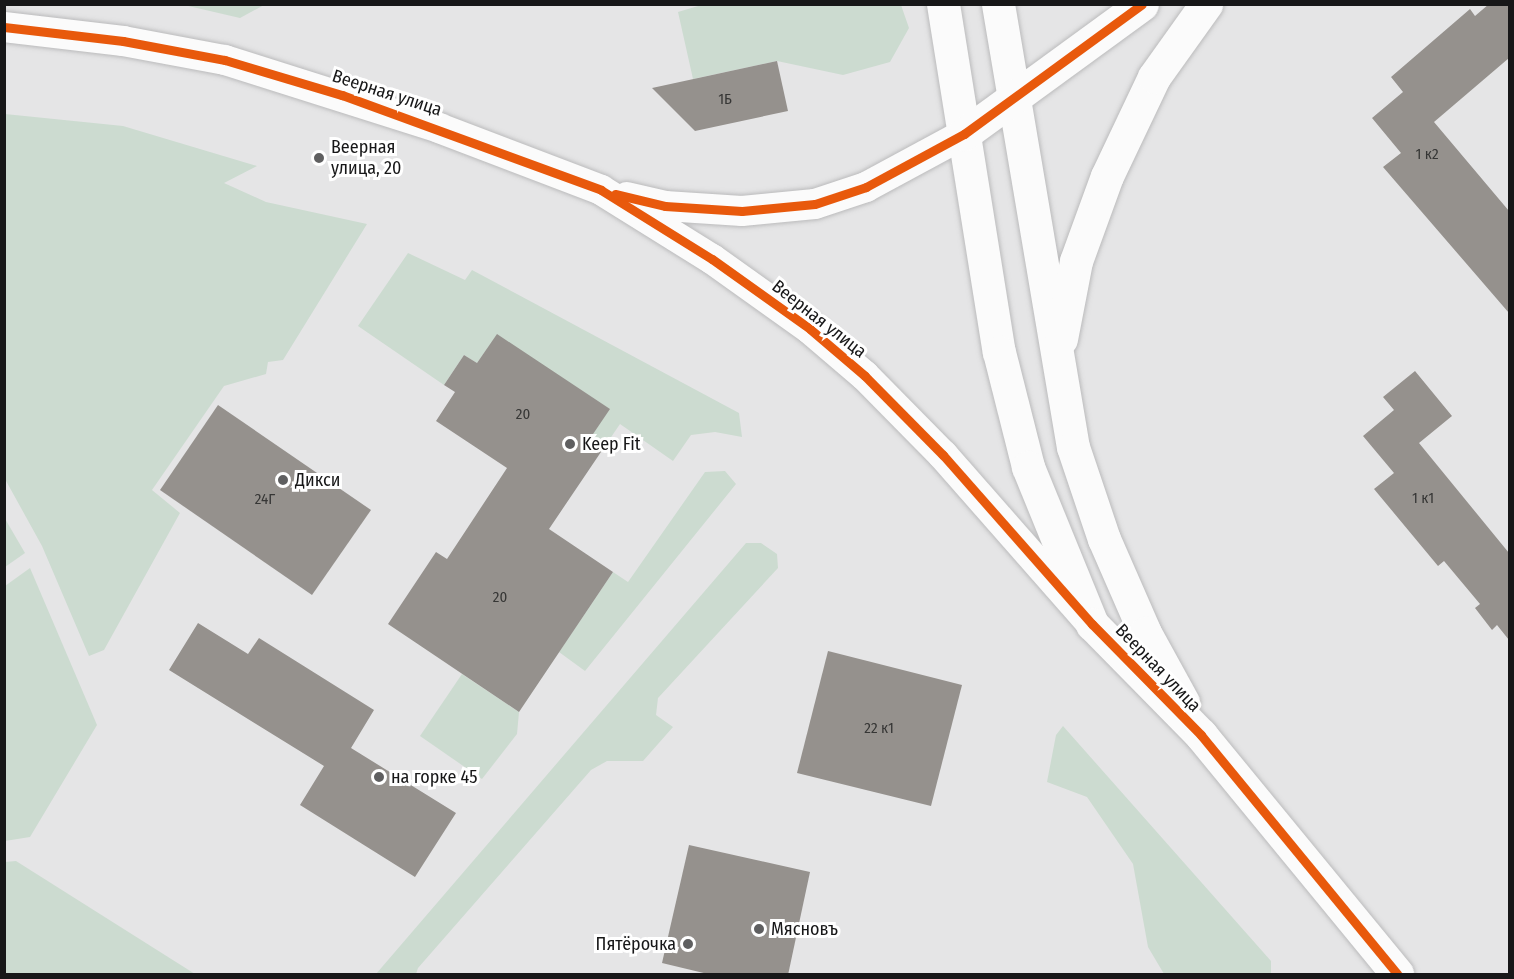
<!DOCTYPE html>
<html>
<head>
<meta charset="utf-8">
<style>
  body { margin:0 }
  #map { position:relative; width:1514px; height:979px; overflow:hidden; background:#e5e5e6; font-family:"Fira Sans Condensed",sans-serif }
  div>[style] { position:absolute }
  .green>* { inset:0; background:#ccdbd0 }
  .building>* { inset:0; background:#95918d }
  .roads { filter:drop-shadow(0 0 2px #bbbbbc) drop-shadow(0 0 2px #bbbbbc) }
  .minor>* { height:30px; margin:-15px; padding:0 15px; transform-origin:15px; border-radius:15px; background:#fbfbfb }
  .tertiary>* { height:33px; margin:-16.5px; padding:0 16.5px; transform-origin:16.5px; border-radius:16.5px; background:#fbfbfb }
  .cycleway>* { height:9px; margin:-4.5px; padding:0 4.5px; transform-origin:4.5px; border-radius:4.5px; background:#e8590c }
  .dots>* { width:16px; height:16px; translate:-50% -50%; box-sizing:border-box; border:3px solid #fff; border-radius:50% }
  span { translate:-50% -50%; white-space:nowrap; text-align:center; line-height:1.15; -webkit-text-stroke:6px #fff; paint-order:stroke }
  .number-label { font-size:15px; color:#363635 }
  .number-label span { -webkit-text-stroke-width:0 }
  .street-label { font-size:18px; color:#171718 }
  .poi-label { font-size:18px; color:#171718 }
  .left { translate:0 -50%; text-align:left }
  .right { translate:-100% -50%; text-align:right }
  .frame { position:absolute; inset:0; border:6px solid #171718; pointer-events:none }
</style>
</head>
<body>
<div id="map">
  <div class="green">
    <i style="clip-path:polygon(705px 4px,901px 5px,909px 28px,890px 62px,843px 75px,777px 61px,693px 79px,678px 12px)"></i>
    <i style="clip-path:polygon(184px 5px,264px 4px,264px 5px,240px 18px)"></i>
    <i style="clip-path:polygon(5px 114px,123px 126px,257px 166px,224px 183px,266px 202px,367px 224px,283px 360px,268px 362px,266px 374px,224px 386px,152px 490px,180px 513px,104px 650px,89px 656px,42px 546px,5px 479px)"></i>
    <i style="clip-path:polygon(408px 253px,465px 280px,472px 270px,739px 413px,742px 437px,715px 432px,691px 435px,673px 461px,620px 424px,603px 449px,589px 440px,609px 409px,497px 335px,477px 363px,464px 355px,444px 385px,358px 326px)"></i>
    <i style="clip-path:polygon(725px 471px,736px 484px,585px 671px,559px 652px,613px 572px,628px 582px,705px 472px)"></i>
    <i style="clip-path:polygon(4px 517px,25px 553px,5px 567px,4px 567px)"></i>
    <i style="clip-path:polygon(746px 543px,761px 543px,777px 554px,778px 568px,658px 698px,656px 715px,673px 727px,643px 761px,607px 761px,591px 770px,418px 968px,416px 974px,376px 974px)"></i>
    <i style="clip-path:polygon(30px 568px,97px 725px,30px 837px,5px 841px,5px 586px)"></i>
    <i style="clip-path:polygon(462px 674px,519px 712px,517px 734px,482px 779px,420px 736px)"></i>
    <i style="clip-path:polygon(1063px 726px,1271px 961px,1271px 974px,1164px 974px,1148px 947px,1133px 864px,1087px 797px,1047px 782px,1056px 735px)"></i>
    <i style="clip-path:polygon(16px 861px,195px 974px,5px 974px,5px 862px)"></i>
  </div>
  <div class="building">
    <i style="clip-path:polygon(1489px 4px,1509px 4px,1509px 58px,1434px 122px,1509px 211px,1509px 313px,1383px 167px,1401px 153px,1372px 118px,1403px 92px,1391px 77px,1470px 9px,1475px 16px)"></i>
    <i style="clip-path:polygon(777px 61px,788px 111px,695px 131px,652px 88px)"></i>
    <i style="clip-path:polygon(497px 334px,610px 409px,589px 440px,603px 449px,549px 529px,613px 572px,519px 712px,388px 624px,436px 552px,447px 559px,507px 468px,436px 421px,455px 392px,444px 385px,464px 355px,477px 363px)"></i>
    <i style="clip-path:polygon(1415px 371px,1452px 416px,1419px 443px,1509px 553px,1509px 640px,1497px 625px,1492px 630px,1475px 608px,1480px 604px,1444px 561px,1438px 566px,1374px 489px,1394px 473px,1363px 436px,1394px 410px,1383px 397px)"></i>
    <i style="clip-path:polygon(218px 405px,371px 510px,312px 595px,160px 490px)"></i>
    <i style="clip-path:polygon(198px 623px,248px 654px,259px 638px,374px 710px,351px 748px,456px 813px,415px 877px,300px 805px,324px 766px,169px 670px)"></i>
    <i style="clip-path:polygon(828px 651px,962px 685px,931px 806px,797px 773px)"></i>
    <i style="clip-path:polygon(689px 845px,810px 872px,788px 975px,712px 975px,662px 963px)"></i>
  </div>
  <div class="roads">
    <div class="minor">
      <i style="left:4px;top:27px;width:120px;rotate:6.7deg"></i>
      <i style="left:123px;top:41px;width:104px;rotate:10.6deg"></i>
      <i style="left:225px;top:60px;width:225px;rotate:17.6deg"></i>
      <i style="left:439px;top:128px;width:173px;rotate:20.9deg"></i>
      <i style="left:601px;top:190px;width:131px;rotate:31.9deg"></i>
      <i style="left:712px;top:259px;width:120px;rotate:35.5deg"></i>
      <i style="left:810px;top:329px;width:72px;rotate:40.5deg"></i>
      <i style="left:865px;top:376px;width:111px;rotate:45.4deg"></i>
      <i style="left:943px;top:455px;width:220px;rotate:48.7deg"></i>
      <i style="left:627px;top:197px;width:39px;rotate:13deg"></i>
      <i style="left:665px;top:206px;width:77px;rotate:3.7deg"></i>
      <i style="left:742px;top:211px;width:73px;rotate:-5.5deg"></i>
      <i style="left:815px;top:204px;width:54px;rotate:-18.4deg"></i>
      <i style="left:866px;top:187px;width:111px;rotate:-28.4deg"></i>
    </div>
    <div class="tertiary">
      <i style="left:943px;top:4px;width:352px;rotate:80.9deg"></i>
      <i style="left:999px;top:352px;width:119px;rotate:75.8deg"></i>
      <i style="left:1028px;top:467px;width:170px;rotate:67.8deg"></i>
      <i style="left:1092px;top:624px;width:156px;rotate:45.5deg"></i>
      <i style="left:1201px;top:735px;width:309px;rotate:50.6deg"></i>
      <i style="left:998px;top:4px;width:449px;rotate:80.4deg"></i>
      <i style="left:1073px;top:447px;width:97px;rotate:71.4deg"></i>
      <i style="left:1104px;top:539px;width:103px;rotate:66.4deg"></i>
      <i style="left:1145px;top:633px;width:79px;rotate:61.2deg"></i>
      <i style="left:964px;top:134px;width:220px;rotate:-36.1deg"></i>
      <i style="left:1061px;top:339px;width:79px;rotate:-79.1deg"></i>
      <i style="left:1076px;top:261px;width:90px;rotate:-70deg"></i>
      <i style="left:1107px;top:176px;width:110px;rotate:-64.6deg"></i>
      <i style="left:1154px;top:77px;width:90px;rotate:-54.5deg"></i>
    </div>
  </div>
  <div class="cycleway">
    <i style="left:4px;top:27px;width:120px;rotate:6.7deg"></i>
    <i style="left:123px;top:41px;width:104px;rotate:10.6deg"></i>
    <i style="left:225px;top:60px;width:122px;rotate:16.7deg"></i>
    <i style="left:342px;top:95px;width:276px;rotate:20.1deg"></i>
    <i style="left:601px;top:190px;width:131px;rotate:31.9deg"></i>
    <i style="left:712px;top:259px;width:120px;rotate:35.5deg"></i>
    <i style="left:810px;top:329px;width:72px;rotate:40.5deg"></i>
    <i style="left:865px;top:376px;width:111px;rotate:45.4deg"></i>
    <i style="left:943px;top:455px;width:225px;rotate:48.6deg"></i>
    <i style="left:1092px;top:624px;width:156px;rotate:45.5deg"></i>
    <i style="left:1201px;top:735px;width:309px;rotate:50.6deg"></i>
    <i style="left:615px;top:194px;width:51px;rotate:13.5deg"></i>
    <i style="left:665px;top:206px;width:77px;rotate:3.7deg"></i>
    <i style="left:742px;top:211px;width:73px;rotate:-5.5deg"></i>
    <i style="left:815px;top:204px;width:54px;rotate:-18.4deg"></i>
    <i style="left:866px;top:187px;width:111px;rotate:-28.4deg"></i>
    <i style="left:964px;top:134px;width:220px;rotate:-36.1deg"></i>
  </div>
  <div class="dots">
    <i style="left:319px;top:158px;background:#5f5f60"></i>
    <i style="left:570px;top:444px;background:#5f5f60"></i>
    <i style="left:283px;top:480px;background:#5f5f60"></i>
    <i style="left:379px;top:777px;background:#5f5f60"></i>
    <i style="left:759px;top:929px;background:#5f5f60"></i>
    <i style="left:688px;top:944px;background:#5f5f60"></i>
  </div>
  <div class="number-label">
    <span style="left:725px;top:100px">1Б</span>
    <span style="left:1427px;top:155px">1 к2</span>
    <span style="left:523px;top:415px">20</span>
    <span style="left:1423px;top:499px">1 к1</span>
    <span style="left:265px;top:500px">24Г</span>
    <span style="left:500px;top:598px">20</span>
    <span style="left:879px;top:729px">22 к1</span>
  </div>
  <div class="street-label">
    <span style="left:387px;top:93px;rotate:18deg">Веерная улица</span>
    <span style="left:819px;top:319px;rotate:38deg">Веерная улица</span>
    <span style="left:1158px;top:668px;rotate:46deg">Веерная улица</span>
  </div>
  <div class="poi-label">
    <span class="left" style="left:331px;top:158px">Веерная<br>улица, 20</span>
    <span class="left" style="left:582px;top:444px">Keep Fit</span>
    <span class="left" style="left:295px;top:480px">Дикси</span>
    <span class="left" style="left:391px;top:777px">на горке 45</span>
    <span class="left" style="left:771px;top:929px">Мясновъ</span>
    <span class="right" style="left:676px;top:944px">Пятёрочка</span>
  </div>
  <div class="frame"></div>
</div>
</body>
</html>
